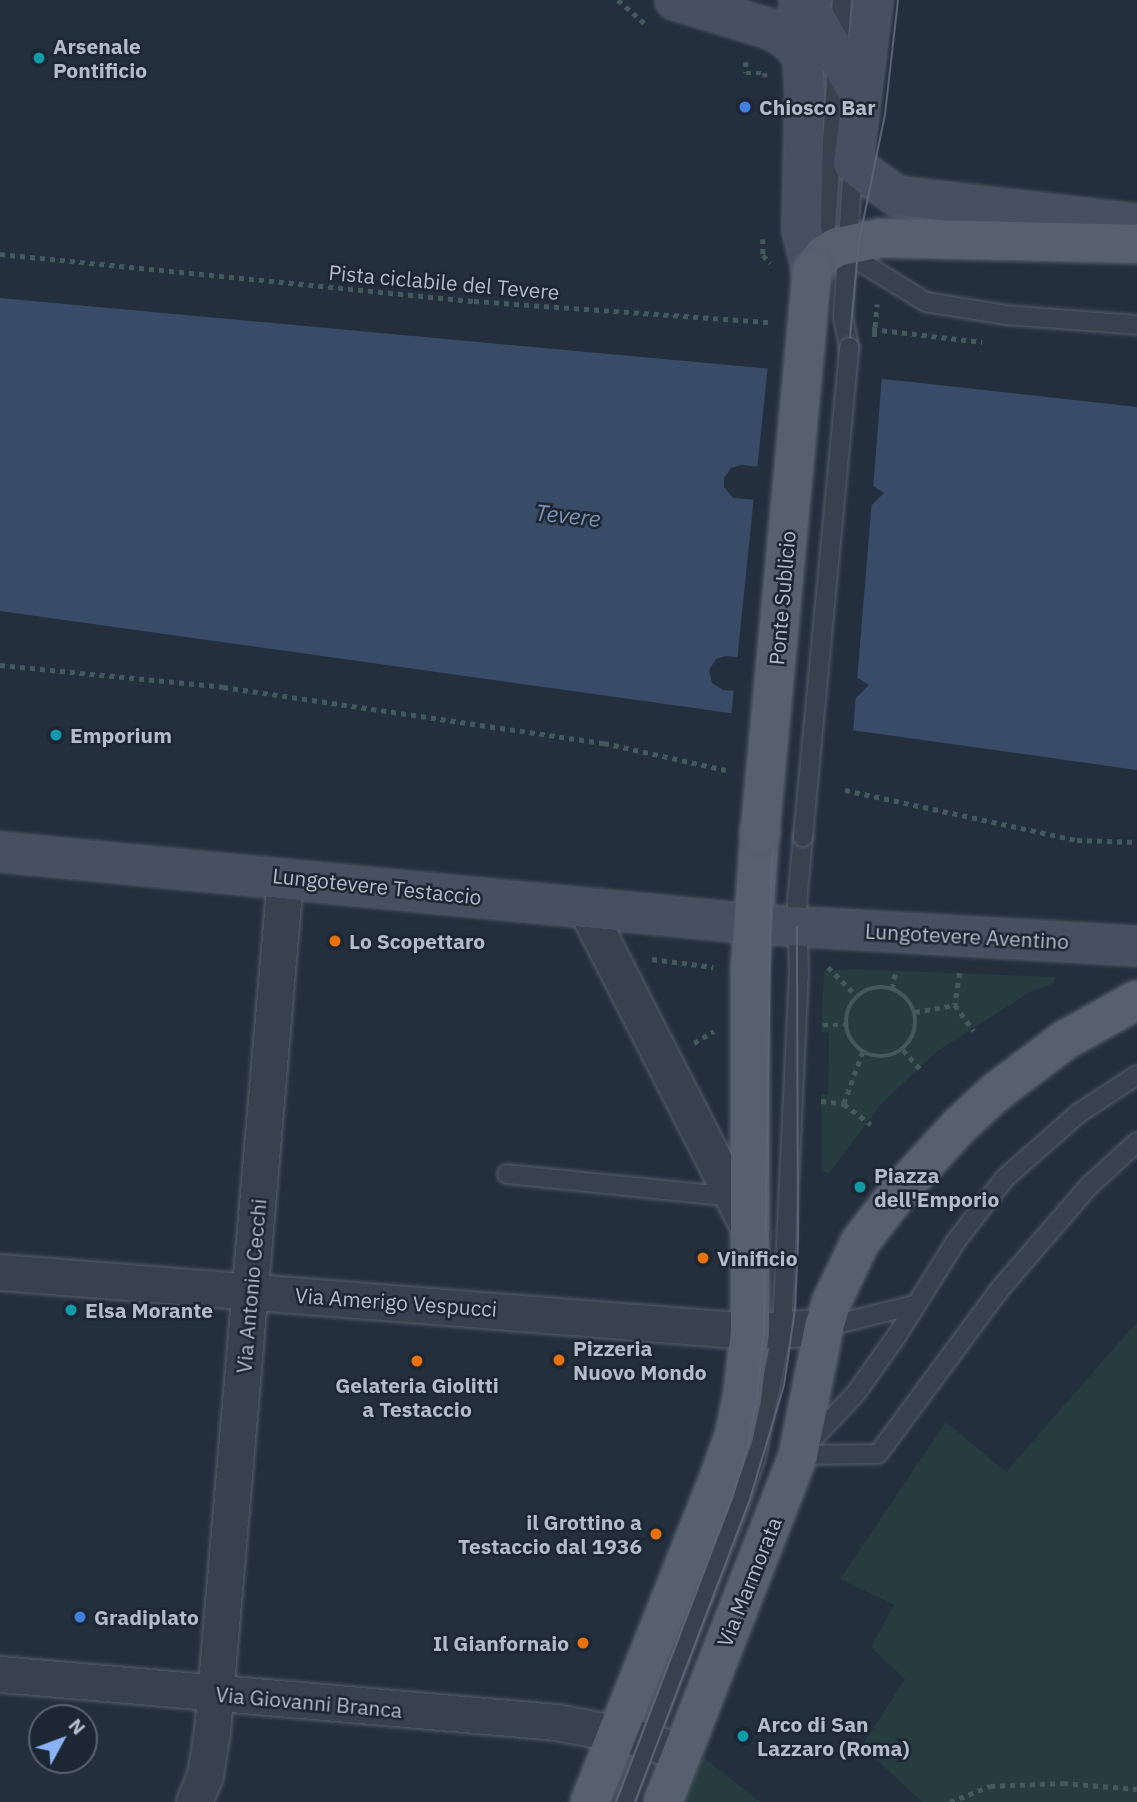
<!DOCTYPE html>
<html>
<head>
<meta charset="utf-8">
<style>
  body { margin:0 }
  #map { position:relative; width:1137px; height:1802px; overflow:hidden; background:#242f3e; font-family:"IBM Plex Sans",sans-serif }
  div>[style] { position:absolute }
  .green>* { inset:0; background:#263c3f }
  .water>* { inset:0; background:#394c67 }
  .pier>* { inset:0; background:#242f3e }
  .path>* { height:4.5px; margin-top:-2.25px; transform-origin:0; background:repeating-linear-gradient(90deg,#44595c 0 5px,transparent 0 10px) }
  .path>.ring { margin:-2.25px; padding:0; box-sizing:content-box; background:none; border:4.5px solid #44595c; border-radius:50% }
  .roads { filter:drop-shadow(0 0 2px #565f6c) drop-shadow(0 0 2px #565f6c) }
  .lane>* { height:18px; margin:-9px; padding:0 9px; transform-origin:9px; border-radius:9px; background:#38414e }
  .street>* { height:35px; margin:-17.5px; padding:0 17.5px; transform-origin:17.5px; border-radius:17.5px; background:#38414e }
  .secondary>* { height:38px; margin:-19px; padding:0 19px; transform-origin:19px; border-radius:19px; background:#465061 }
  .primary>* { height:38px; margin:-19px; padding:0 19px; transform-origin:19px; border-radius:19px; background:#56606e }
  .tram>* { height:2px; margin:-1px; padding:0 1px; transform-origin:1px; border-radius:1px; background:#5a6575 }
  .path-bridge>* { height:4.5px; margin-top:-2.25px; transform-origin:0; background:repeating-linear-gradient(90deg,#44595c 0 5px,transparent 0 10px) }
  .bridges { filter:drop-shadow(0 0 2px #565f6c) drop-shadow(0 0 2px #565f6c) }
  .lane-bridge>* { height:18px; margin:-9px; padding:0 9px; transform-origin:9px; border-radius:9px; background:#38414e }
  .primary-bridge>* { height:38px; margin:-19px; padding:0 19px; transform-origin:19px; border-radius:19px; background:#56606e }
  .dots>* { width:19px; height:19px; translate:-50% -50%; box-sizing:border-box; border:4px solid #1d2633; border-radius:50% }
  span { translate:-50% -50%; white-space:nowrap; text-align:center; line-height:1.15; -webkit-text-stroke:5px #1d2633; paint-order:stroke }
  .poi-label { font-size:21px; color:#b4bcc9; font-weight:700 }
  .left { translate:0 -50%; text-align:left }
  .right { translate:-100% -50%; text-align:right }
  .street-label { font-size:21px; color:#b4bcc9 }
  .water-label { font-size:23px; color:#7c92b1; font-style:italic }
  .north { position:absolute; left:28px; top:1704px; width:70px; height:70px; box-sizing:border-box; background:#1d2633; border:2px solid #59626f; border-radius:50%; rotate:49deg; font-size:19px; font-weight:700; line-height:28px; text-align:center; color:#b4bcc9 }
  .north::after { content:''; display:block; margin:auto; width:24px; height:32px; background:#8ab4f8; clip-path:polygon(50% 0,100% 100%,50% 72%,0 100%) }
</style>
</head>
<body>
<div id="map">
  <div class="green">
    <i style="clip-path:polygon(852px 969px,1054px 977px,1054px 983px,1030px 992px,936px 1052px,882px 1103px,829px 1173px,822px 1171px,821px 1094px,828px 1094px,829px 1033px,821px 1032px,824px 971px)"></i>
    <i style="clip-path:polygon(1137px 1322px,1137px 1802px,922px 1802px,862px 1746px,905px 1679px,871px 1647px,894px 1605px,840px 1579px,946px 1422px,1006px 1472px)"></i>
    <i style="clip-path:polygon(703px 1757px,760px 1802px,686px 1802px)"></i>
  </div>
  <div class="water">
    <i style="clip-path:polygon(evenodd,0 298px,903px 381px,1137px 407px,1137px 770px,0 611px,0 298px,741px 465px,858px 476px,884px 493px,868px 509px,733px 498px,724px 487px,724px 478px,731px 468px,741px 465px,0 298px,726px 656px,843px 669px,869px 685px,853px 701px,723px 690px,712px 683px,709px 670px,716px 659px,726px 656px)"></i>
  </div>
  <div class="pier">
    <i style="clip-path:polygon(768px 365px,882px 375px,873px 490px,857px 480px,757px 470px)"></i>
    <i style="clip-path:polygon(754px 496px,866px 505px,872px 500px,857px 681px,842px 672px,737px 661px)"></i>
    <i style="clip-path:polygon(734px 688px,852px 697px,856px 693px,853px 734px,731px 717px)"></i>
  </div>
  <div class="path">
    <i style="left:618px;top:0;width:35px;rotate:41deg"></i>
    <i style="left:746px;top:62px;width:11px;rotate:90deg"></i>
    <i style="left:746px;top:73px;width:19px"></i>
    <i style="left:765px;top:73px;width:4px;rotate:90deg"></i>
    <i style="left:763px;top:239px;width:16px;rotate:90deg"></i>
    <i style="left:763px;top:255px;width:11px;rotate:49deg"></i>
    <i style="left:0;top:254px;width:476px;rotate:5.7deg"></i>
    <i style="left:474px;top:301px;width:297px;rotate:4.1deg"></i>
    <i style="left:872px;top:329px;width:111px;rotate:6.7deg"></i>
    <i style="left:0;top:665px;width:224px;rotate:5.6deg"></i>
    <i style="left:223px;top:687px;width:385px;rotate:8.4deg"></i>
    <i style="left:604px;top:743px;width:125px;rotate:12.5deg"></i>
    <i style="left:845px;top:790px;width:237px;rotate:12.2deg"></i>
    <i style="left:1077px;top:840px;width:60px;rotate:1.9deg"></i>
    <i style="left:652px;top:959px;width:62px;rotate:7.5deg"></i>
    <i style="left:828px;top:967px;width:41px;rotate:45deg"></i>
    <i style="left:960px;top:973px;width:32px;rotate:99deg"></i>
    <i style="left:955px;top:1005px;width:32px;rotate:54deg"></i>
    <i class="ring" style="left:846px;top:987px;width:65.5px;height:65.5px"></i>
    <i style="left:892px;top:989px;width:20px;rotate:-79deg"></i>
    <i style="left:915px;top:1012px;width:41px;rotate:-9.9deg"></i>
    <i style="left:823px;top:1025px;width:23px"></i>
    <i style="left:694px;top:1043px;width:23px;rotate:-31deg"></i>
    <i style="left:903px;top:1050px;width:28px;rotate:48deg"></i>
    <i style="left:863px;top:1052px;width:55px;rotate:110.1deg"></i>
    <i style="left:844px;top:1104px;width:34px;rotate:37deg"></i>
    <i style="left:821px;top:1101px;width:23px;rotate:7deg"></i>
    <i style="left:950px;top:1802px;width:43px;rotate:-21.8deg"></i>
    <i style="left:990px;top:1786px;width:73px;rotate:-2.4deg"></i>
    <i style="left:1063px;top:1783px;width:74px;rotate:4.6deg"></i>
  </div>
  <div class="roads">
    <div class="lane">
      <i style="left:843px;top:251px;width:97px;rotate:31.6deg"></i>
      <i style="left:926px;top:302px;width:80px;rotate:9.3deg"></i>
      <i style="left:1005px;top:315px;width:132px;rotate:4.3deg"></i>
      <i style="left:824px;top:255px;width:256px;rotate:-86deg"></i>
      <i style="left:849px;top:347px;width:32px;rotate:-101deg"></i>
      <i style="left:843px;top:316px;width:150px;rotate:-86.2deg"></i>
      <i style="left:507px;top:1174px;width:226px;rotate:5.8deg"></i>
      <i style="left:824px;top:1327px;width:93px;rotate:-13.7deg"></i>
      <i style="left:805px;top:1447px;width:74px;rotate:-46.6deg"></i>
      <i style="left:856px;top:1393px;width:69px;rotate:-54.5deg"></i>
      <i style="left:896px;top:1337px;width:113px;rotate:-58deg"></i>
      <i style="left:956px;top:1241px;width:80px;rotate:-52.1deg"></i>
      <i style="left:1005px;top:1178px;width:98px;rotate:-41.3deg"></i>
      <i style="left:1079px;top:1113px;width:69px;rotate:-33.2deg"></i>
      <i style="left:798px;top:1455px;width:80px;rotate:-0.7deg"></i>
      <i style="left:878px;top:1454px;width:205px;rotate:-53.5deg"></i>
      <i style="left:1000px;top:1289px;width:136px;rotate:-49.2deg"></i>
      <i style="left:1089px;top:1186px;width:65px;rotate:-42.5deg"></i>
      <i style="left:625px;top:1802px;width:323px;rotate:-68.9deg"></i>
      <i style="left:741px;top:1501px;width:46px;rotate:-71.2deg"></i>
      <i style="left:756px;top:1457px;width:129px;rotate:-78.3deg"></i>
      <i style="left:782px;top:1331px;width:356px;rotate:-87.3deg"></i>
      <i style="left:799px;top:975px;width:72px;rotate:-91.6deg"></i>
      <i style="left:797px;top:903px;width:66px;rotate:-84.8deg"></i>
    </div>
    <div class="street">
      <i style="left:585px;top:907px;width:368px;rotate:63deg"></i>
      <i style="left:0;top:1272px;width:752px;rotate:4.5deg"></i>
      <i style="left:750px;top:1331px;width:74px;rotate:-3.1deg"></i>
      <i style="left:0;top:1674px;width:558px;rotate:4.93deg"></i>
      <i style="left:556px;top:1722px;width:75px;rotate:10.7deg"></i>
      <i style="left:630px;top:1736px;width:54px;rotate:17.1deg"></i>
      <i style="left:194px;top:1802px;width:29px;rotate:-68deg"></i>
      <i style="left:205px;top:1775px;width:45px;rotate:-81deg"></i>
      <i style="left:212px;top:1731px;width:857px;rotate:-85.11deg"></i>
    </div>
    <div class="secondary">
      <i style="left:675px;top:0;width:99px;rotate:17deg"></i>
      <i style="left:770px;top:29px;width:17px;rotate:28deg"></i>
      <i style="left:785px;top:37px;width:28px;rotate:45deg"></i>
      <i style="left:799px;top:0;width:93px;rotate:86.3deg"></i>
      <i style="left:805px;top:93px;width:137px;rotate:91.3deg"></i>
      <i style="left:802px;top:230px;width:42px;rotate:76.3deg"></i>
      <i style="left:805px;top:0;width:111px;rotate:60.2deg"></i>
      <i style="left:873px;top:0;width:164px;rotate:97deg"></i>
      <i style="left:853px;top:163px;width:23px;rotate:40deg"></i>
      <i style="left:871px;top:178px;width:32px;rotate:35deg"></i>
      <i style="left:897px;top:196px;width:242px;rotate:6.7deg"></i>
      <i style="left:0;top:852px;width:756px;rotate:5.46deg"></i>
      <i style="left:753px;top:924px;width:385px;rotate:3.3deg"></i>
    </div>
    <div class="primary">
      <i style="left:812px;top:271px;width:20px;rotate:-53deg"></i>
      <i style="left:824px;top:255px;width:15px;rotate:-32deg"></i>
      <i style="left:837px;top:247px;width:45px;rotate:-11.6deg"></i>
      <i style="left:881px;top:238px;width:256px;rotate:1.3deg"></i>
      <i style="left:590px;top:1802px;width:352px;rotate:-68.3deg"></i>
      <i style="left:720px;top:1475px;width:41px;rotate:-70.3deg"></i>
      <i style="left:734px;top:1436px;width:38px;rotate:-78deg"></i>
      <i style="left:742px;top:1399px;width:68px;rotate:-83.3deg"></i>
      <i style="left:750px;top:1331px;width:361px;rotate:-90deg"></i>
      <i style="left:750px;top:970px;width:138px;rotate:-85.9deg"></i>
      <i style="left:663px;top:1802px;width:372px;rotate:-68.7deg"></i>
      <i style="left:798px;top:1455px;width:131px;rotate:-78.5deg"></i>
      <i style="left:824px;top:1327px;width:27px;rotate:-73deg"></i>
      <i style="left:832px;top:1301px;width:65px;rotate:-64.6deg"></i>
      <i style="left:860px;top:1242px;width:62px;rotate:-52.2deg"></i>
      <i style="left:898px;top:1193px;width:92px;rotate:-47.6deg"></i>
      <i style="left:960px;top:1125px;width:49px;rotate:-42.5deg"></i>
      <i style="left:996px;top:1092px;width:86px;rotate:-37deg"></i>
      <i style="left:1065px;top:1040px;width:82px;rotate:-29.1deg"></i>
    </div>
  </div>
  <div class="tram">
    <i style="left:849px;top:347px;width:106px;rotate:-84.6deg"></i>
    <i style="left:859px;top:241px;width:130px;rotate:-78.4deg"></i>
    <i style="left:885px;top:114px;width:115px;rotate:-83.5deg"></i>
    <i style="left:616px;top:1802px;width:324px;rotate:-69.1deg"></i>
    <i style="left:732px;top:1499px;width:56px;rotate:-73.5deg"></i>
    <i style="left:748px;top:1445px;width:52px;rotate:-80deg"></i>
    <i style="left:757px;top:1394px;width:63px;rotate:-83.7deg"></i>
    <i style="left:764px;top:1331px;width:457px;rotate:-89.1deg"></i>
    <i style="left:771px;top:874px;width:273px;rotate:-85.8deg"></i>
    <i style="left:791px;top:602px;width:349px;rotate:-84.6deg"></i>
    <i style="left:635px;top:1802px;width:324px;rotate:-69.2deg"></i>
    <i style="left:750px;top:1499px;width:119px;rotate:-73.4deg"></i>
    <i style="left:784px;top:1385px;width:77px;rotate:-81.8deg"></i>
    <i style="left:795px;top:1309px;width:68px;rotate:-87.5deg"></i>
    <i style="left:798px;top:1241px;width:314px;rotate:-90.2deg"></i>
  </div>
  <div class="path-bridge">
    <i style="left:874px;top:337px;width:33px;rotate:-85deg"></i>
  </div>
  <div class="bridges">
    <div class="lane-bridge">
      <i style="left:803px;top:837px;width:492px;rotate:-84.6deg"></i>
    </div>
    <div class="primary-bridge">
      <i style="left:760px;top:832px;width:563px;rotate:-84.7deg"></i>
    </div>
  </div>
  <div class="dots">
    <i style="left:39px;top:58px;background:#0f9aa8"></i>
    <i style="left:745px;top:107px;background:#3f7fe0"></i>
    <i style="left:56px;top:735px;background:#0f9aa8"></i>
    <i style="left:335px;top:941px;background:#e8710a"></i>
    <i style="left:860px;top:1187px;background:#0f9aa8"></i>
    <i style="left:703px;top:1258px;background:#e8710a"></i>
    <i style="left:71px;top:1310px;background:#0f9aa8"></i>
    <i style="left:559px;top:1360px;background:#e8710a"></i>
    <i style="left:417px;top:1361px;background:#e8710a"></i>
    <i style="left:656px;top:1534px;background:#e8710a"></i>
    <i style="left:80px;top:1617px;background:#3f7fe0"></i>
    <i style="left:583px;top:1643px;background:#e8710a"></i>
    <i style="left:743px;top:1736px;background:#0f9aa8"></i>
  </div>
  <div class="poi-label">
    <span class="left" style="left:53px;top:58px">Arsenale<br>Pontificio</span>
    <span class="left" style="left:759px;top:107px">Chiosco Bar</span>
    <span class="left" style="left:70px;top:735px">Emporium</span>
    <span class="left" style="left:349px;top:941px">Lo Scopettaro</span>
    <span class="left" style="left:874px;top:1187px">Piazza<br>dell'Emporio</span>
    <span class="left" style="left:717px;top:1258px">Vinificio</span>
    <span class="left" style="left:85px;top:1310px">Elsa Morante</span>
    <span class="left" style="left:573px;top:1360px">Pizzeria<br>Nuovo Mondo</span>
    <span style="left:417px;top:1397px">Gelateria Giolitti<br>a Testaccio</span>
    <span class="right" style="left:642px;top:1534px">il Grottino a<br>Testaccio dal 1936</span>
    <span class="left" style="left:94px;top:1617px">Gradiplato</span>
    <span class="right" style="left:569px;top:1643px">Il Gianfornaio</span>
    <span class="left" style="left:757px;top:1736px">Arco di San<br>Lazzaro (Roma)</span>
  </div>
  <div class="street-label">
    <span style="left:444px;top:282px;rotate:5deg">Pista ciclabile del Tevere</span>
    <span style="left:782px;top:598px;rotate:-85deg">Ponte Sublicio</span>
    <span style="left:377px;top:886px;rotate:6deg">Lungotevere Testaccio</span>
    <span style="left:967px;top:936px;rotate:3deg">Lungotevere Aventino</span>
    <span style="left:251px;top:1286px;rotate:-85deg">Via Antonio Cecchi</span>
    <span style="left:396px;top:1302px;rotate:4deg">Via Amerigo Vespucci</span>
    <span style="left:749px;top:1582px;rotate:-68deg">Via Marmorata</span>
    <span style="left:309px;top:1702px;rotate:5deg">Via Giovanni Branca</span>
  </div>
  <div class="water-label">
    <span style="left:568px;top:515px;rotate:6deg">Tevere</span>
  </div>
  <div class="north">N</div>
</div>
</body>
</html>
